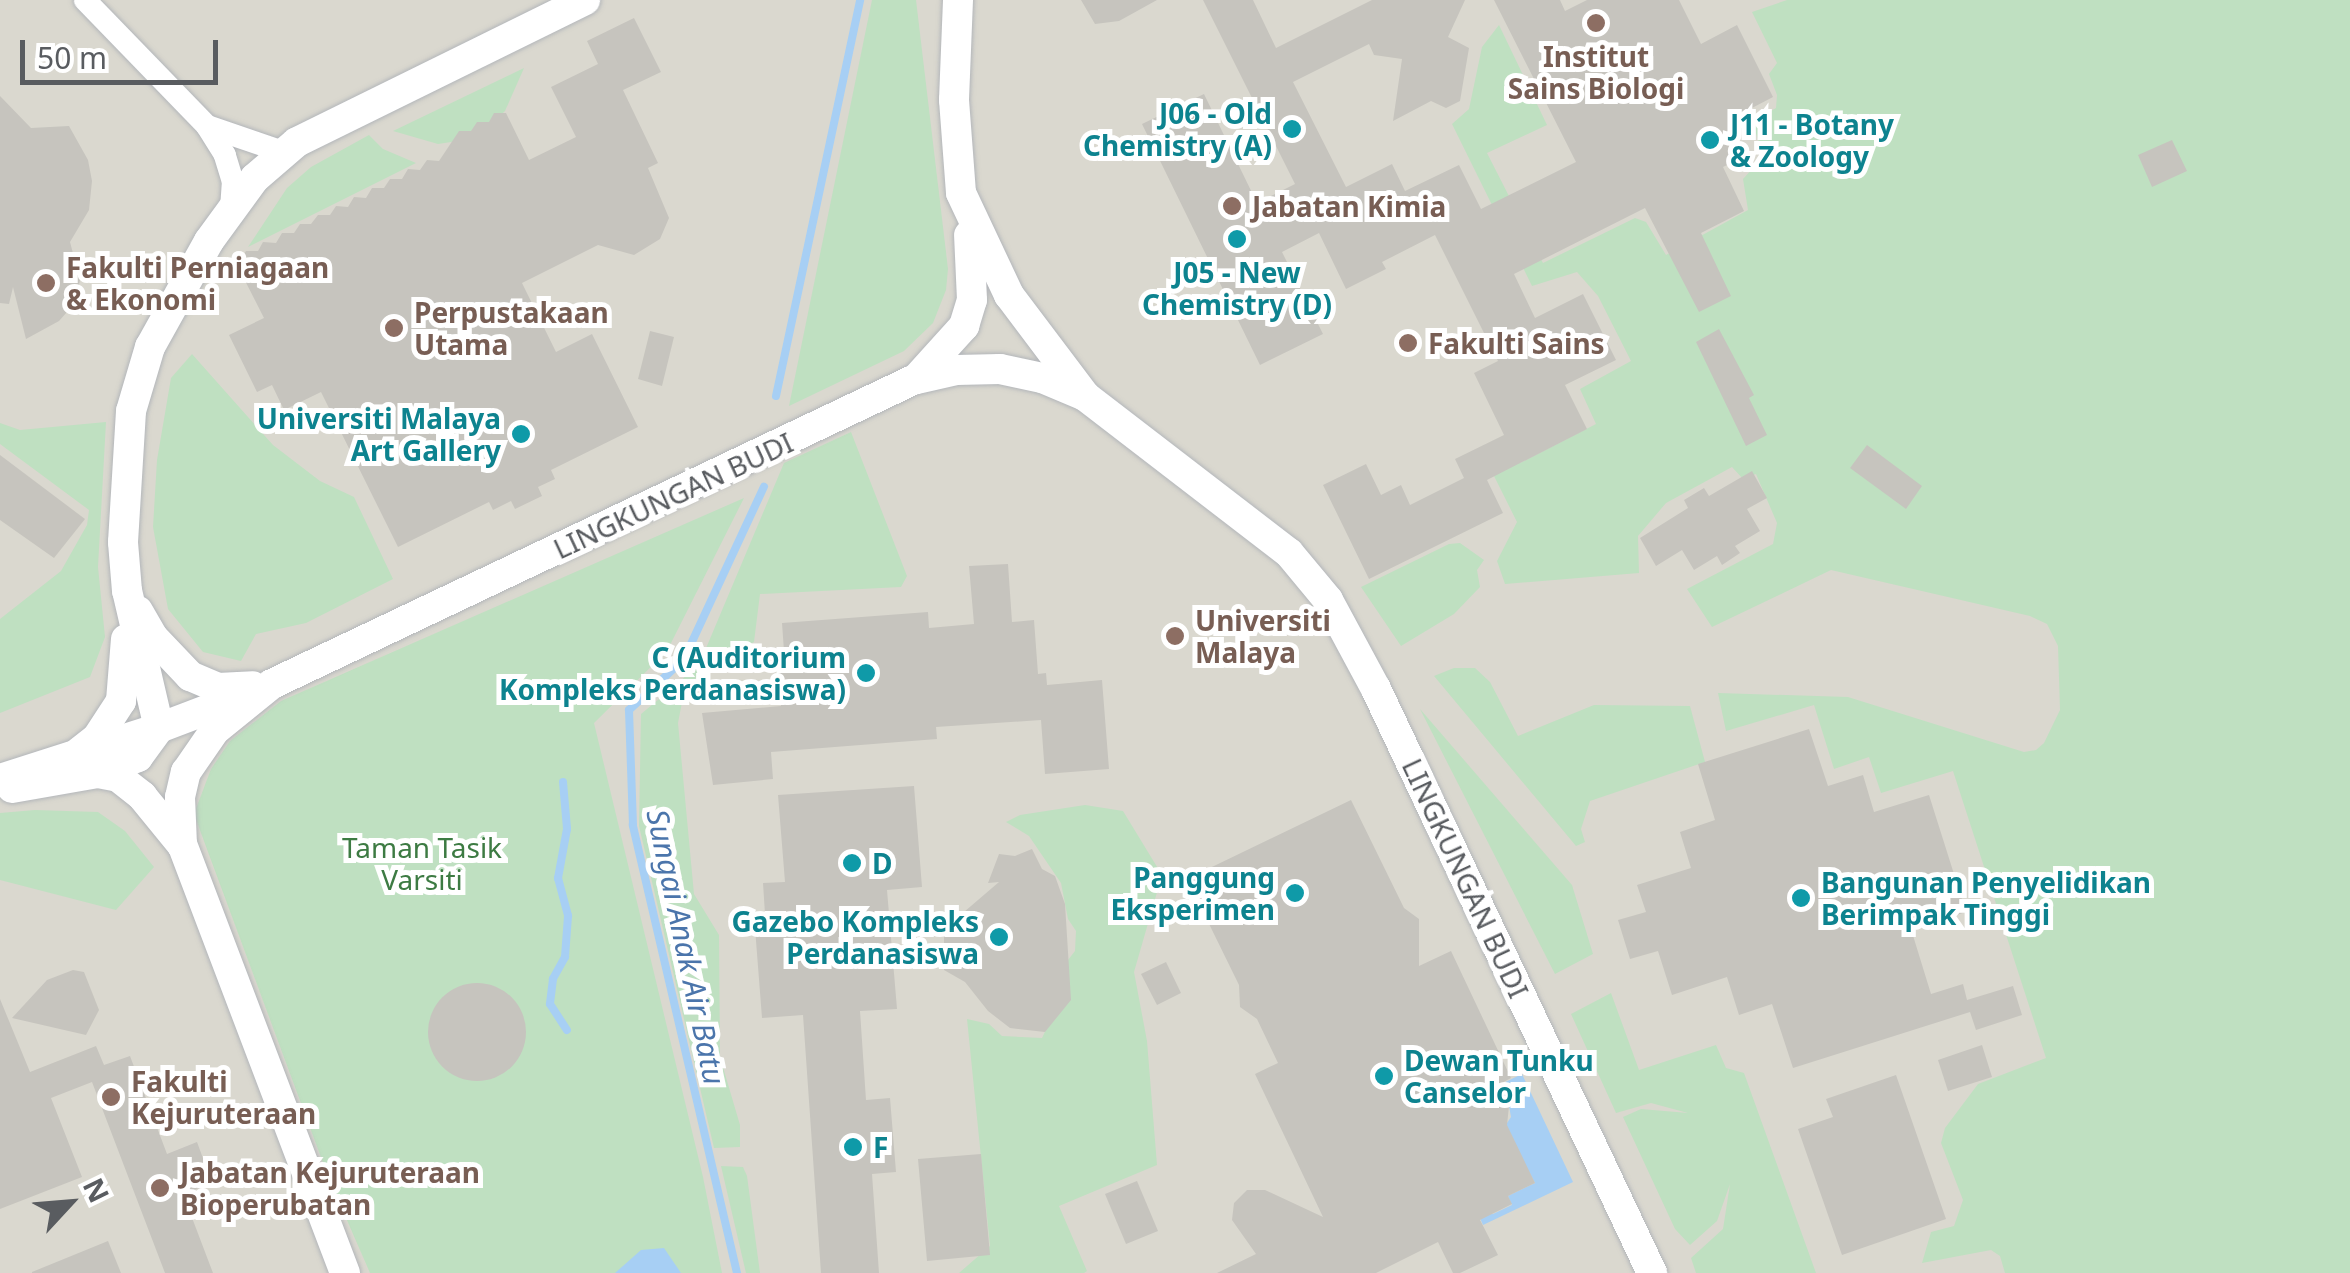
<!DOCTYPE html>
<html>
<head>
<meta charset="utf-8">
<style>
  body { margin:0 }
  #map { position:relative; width:2350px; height:1273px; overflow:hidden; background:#eae9e1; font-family:"Noto Sans",sans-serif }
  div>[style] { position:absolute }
  .education>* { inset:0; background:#dad8cf }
  .green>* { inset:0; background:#bfe0c1 }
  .water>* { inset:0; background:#a7cff4 }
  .stream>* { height:8px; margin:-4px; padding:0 4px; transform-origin:4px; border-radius:4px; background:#a7cff4 }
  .building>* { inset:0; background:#c6c4be }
  .round { border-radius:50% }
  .roads { filter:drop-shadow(0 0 2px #b3b6ba) drop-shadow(0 0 2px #b3b6ba) }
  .street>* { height:22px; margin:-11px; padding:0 11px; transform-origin:11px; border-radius:11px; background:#fff }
  .secondary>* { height:30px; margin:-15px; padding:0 15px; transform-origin:15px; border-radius:15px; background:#fff }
  .dots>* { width:28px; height:28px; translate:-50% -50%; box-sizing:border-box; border:5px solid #fff; border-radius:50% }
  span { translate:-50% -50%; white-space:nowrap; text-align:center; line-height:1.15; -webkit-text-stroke:10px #fff; paint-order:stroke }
  .education-label { font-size:28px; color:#785e54; font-weight:700 }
  .left { translate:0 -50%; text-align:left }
  .culture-label { font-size:28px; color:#0d838f; font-weight:700 }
  .right { translate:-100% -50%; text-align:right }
  .street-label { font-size:28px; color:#595c60 }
  .park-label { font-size:28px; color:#3d7b43 }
  .water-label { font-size:30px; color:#4b75ab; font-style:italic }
  .north { position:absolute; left:20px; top:1153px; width:100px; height:100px; -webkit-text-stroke:8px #fff; paint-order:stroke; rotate:64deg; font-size:28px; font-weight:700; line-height:40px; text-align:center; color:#595c60 }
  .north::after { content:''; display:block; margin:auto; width:35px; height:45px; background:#595c60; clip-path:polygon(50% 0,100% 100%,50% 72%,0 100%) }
  .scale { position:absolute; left:20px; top:40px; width:198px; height:45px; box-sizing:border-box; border:5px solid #595c60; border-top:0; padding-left:12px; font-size:30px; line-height:35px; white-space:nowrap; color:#595c60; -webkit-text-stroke:8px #fff; paint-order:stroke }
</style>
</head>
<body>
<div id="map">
  <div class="education">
    <i style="clip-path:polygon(0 0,2350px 0,2350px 1273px,0 1273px)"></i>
  </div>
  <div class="green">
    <i style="clip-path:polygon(872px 0,916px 0,948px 269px,946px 290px,933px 323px,904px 351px,789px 406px)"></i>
    <i style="clip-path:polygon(1787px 0,2350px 0,2350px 1273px,2005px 1273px,2000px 1256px,1991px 1250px,1922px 1263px,1931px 1232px,1954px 1226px,1963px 1200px,1941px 1143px,1945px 1128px,1978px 1084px,2046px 1058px,1953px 771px,1881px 793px,1869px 757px,1834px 769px,1814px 705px,1726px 731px,1718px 693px,1848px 697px,2024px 752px,2036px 750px,2044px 743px,2060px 710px,2058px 646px,2047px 624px,2030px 616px,1831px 570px,1712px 627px,1687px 589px,1773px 544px,1777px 523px,1756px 474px,1743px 479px,1732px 467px,1666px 503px,1638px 536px,1639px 573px,1505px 584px,1497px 561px,1517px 522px,1485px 458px,1520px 463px,1596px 424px,1580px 389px,1631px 361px,1598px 296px,1577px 272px,1532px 286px,1452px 124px,1469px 109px,1482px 47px,1499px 25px,1547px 125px,1487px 153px,1543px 263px,1635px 218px,1646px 222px,1666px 255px,1748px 210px,1743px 179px,1764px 156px,1752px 122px,1776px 108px,1777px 95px,1769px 74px,1777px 63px,1752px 12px)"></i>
    <i style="clip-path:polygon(524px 68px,505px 111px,486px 129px,464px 140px,438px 144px,393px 131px)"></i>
    <i style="clip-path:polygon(369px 135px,383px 149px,416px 163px,248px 247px,287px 188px,311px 167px)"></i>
    <i style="clip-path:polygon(192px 354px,273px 445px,320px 481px,354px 497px,393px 579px,306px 623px,256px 634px,241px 661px,203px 652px,168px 609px,153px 527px,157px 460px,171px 378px)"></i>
    <i style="clip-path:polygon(106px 422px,98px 567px,105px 637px,90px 677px,0 713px,0 619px,61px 571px,87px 525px,89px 510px,0 444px,0 423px,20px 430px)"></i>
    <i style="clip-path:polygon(851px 432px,907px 576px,901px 587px,760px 594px,754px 642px,702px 669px,683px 697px,678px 723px,694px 894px,719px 935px,720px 1057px,740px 1125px,740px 1147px,714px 1148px,639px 826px,641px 714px,682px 680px,704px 653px,784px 463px)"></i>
    <i style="clip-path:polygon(744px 498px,667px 651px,594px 723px,703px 1177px,722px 1273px,370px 1273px,329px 1179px,194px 814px,211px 769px,230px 741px,281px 701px)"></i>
    <i style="clip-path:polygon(1460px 543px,1484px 560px,1477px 570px,1480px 587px,1454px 614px,1401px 646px,1361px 587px,1449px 544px)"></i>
    <i style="clip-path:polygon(1454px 668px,1475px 668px,1490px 682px,1518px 736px,1594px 705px,1690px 706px,1705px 762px,1590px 801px,1581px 829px,1585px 842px,1576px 846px,1434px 676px)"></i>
    <i style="clip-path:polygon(1420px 709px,1572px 885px,1593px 954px,1555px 974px)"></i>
    <i style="clip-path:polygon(1085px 805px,1123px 811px,1162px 875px,1134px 972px,1147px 1041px,1157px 1165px,1059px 1206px,1087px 1271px,1084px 1273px,959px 1273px,990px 1246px,967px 1019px,989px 1024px,1002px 1036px,1042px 1038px,1052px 1017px,1068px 960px,1075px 951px,1076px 931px,1068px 919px,1061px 883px,1029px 836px,1006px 822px,1020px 815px)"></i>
    <i style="clip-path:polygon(35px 810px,98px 812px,125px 831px,154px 867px,116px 910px,0 880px,0 813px)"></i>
    <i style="clip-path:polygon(1611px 993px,1639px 1070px,1716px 1045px,1726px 1068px,1744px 1073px,1816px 1273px,1696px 1273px,1691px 1258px,1723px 1229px,1730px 1184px,1717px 1221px,1690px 1245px,1675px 1229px,1623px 1117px,1641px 1109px,1688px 1113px,1651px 1103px,1616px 1113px,1571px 1014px)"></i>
    <i style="clip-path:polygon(721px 1166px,743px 1167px,747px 1176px,760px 1273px,746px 1273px)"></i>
  </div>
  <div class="water">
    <i style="clip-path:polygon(1522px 1074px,1573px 1182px,1483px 1225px,1477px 1211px,1493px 1214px,1512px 1205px,1508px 1196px,1535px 1183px,1505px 1126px,1511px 1117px,1509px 1106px,1491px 1089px)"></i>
    <i style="clip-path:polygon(664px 1248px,681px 1273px,615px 1273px,641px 1250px)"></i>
  </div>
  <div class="stream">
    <i style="left:776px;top:396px;width:405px;rotate:-78deg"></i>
    <i style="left:563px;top:782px;width:47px;rotate:85.1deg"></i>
    <i style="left:567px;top:829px;width:50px;rotate:100.4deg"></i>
    <i style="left:558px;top:878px;width:39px;rotate:75deg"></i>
    <i style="left:568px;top:916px;width:41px;rotate:94.2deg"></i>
    <i style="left:565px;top:957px;width:25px;rotate:119deg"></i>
    <i style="left:553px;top:979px;width:25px;rotate:97deg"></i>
    <i style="left:550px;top:1004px;width:31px;rotate:57deg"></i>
    <i style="left:737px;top:1273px;width:460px;rotate:-103.1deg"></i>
    <i style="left:633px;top:825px;width:115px;rotate:-92deg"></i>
    <i style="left:629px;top:710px;width:75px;rotate:-42.8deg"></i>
    <i style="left:684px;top:659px;width:190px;rotate:-65.1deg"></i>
  </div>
  <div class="building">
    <i style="clip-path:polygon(1081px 0,1157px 0,1119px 21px,1095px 24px)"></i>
    <i style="clip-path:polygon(1203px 0,1253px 0,1276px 48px,1372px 0,1465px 0,1448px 37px,1469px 48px,1460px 101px,1446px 108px,1431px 101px,1393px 121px,1402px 59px,1374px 55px,1369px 44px,1293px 82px,1346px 187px,1392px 164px,1405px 191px,1459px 165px,1481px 209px,1576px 162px,1494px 0,1560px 0,1565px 11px,1587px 0,1679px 0,1701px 44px,1737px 25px,1773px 97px,1729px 120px,1747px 155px,1723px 167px,1744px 211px,1701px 233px,1731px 296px,1699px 312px,1645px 208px,1514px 274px,1535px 318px,1583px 294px,1616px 360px,1565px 385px,1587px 429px,1487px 480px,1503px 513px,1369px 579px,1323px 485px,1366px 464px,1381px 495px,1401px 485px,1410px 505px,1464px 478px,1455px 459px,1504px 435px,1474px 373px,1498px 361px,1435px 235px,1382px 262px,1386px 269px,1346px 289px,1319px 233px,1282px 252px,1323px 334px,1260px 365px,1142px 124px,1204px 94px,1257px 203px,1295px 184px)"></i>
    <i style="clip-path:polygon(634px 18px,661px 72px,623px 90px,658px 163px,648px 168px,669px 218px,660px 239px,634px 255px,598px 245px,522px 283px,556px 352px,592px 334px,638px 427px,551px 470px,555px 479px,538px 487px,542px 496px,515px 509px,511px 501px,493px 510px,489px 502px,398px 547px,321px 392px,284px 410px,272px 385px,257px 392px,229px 335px,264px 318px,237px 265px,246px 251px,258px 251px,263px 242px,276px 243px,282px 233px,294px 233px,300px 224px,311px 224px,318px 215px,330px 215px,336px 206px,348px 207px,354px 197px,366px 198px,372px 188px,384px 188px,390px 179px,402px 179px,408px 169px,420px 170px,427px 160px,439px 161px,459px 131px,471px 131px,477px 122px,489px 122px,494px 113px,506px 113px,529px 160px,576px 137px,551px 87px,598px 64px,587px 41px)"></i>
    <i style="clip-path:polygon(0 96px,31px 128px,69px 126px,88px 160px,92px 181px,89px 210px,70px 242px,80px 280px,75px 303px,59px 321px,26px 339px,13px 287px,9px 304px,0 303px)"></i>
    <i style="clip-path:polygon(2172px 140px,2187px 171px,2152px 187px,2138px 155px)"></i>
    <i style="clip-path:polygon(1719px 329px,1754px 395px,1749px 398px,1767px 435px,1746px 446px,1696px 342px)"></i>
    <i style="clip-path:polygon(650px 331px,674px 337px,662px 386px,638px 379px)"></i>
    <i style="clip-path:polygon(1867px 445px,1922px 486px,1906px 509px,1850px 468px)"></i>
    <i style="clip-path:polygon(0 455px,85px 519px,54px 558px,0 520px)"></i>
    <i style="clip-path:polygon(1752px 471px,1767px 498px,1747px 509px,1760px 531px,1735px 546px,1740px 553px,1722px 565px,1717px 556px,1694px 570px,1682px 550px,1656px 566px,1640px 538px,1688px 508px,1684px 500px,1704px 488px,1709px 496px)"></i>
    <i style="clip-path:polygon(1008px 564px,1012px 622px,1034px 620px,1038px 674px,1046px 673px,1047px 685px,1102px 680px,1109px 769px,1045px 774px,1041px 720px,936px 727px,937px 739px,771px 752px,773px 779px,713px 785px,702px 713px,781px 706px,777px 651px,784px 651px,782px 623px,928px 612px,929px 628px,974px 624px,969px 566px)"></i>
    <i style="clip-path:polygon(1809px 729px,1828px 786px,1863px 775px,1874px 812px,1929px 795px,1966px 912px,1911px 929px,1931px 994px,1963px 984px,1967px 1000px,2013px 986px,2022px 1015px,1976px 1030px,1970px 1012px,1793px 1068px,1772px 1004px,1739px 1015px,1727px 977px,1672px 995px,1658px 951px,1630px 959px,1618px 920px,1646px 912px,1637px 885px,1691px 868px,1680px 832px,1715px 820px,1698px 764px)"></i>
    <i style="clip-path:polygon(914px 786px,922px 887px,887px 890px,897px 1009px,860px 1011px,866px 1100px,890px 1098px,896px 1172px,872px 1174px,879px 1273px,821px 1273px,803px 1015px,762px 1018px,754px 915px,765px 914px,763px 883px,785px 882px,778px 795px)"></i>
    <i style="clip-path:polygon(1351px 800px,1404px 908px,1419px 919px,1419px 966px,1451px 951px,1511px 1078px,1494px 1087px,1509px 1106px,1507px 1125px,1535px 1183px,1508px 1196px,1512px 1204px,1480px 1220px,1498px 1255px,1460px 1273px,1453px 1273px,1438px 1242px,1376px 1273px,1217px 1273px,1256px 1254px,1232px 1220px,1234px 1203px,1247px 1190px,1265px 1190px,1323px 1217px,1255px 1074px,1278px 1063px,1257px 1019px,1240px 1007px,1239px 985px,1187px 879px)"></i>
    <i style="clip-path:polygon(1032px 849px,1042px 869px,1055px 876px,1065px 904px,1071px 1000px,1045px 1032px,1010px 1028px,988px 1011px,965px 982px,944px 970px,944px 936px,957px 918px,999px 882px,988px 883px,999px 854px,1015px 856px)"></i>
    <i style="clip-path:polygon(1166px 962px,1181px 993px,1157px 1005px,1141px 974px)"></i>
    <i style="clip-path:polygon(73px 970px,84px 972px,99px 1010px,86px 1035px,12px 1018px,47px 980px)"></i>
    <i class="round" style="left:428px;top:983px;width:98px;height:98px"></i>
    <i style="clip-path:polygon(0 999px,30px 1072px,96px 1046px,104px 1065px,130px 1056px,167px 1154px,197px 1142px,212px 1183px,183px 1194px,213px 1273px,165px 1273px,92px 1082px,51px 1098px,82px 1177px,0 1209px)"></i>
    <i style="clip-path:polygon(1982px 1045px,1992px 1077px,1948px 1091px,1938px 1060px)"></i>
    <i style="clip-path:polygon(1896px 1075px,1946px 1219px,1842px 1255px,1798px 1129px,1833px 1117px,1826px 1099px)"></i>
    <i style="clip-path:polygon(981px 1154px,990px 1255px,927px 1261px,918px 1159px)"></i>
    <i style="clip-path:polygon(1137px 1181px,1158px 1231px,1126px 1244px,1105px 1194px)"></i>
    <i style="clip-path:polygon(108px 1241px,121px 1273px,32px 1273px,32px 1272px)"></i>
  </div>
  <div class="roads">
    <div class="street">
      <i style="left:85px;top:0;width:175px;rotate:45.9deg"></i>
      <i style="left:231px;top:209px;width:27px;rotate:-86deg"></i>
      <i style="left:233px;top:182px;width:28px;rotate:-107deg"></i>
      <i style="left:225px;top:155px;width:34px;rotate:-122deg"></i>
      <i style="left:207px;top:126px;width:80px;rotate:18.9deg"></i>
    </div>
    <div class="secondary">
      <i style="left:958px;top:0;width:100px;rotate:92.3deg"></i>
      <i style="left:954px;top:100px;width:93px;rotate:85.7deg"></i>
      <i style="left:961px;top:193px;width:113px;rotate:64.8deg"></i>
      <i style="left:1009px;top:295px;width:126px;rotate:53deg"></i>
      <i style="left:1085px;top:396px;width:257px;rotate:37.6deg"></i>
      <i style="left:1289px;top:553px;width:61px;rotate:50.3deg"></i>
      <i style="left:1328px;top:600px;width:101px;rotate:61.7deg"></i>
      <i style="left:1376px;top:689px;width:646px;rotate:64.7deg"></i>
      <i style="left:916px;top:379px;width:72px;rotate:-47.8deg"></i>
      <i style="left:964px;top:326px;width:27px;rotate:-73deg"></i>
      <i style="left:972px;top:300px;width:65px;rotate:-92.6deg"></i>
      <i style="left:138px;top:611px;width:30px;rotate:60deg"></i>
      <i style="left:153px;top:637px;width:54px;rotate:46.5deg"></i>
      <i style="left:190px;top:676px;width:30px;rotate:23deg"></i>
      <i style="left:218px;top:688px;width:35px;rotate:-3deg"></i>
      <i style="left:79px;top:752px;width:23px;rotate:-38deg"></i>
      <i style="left:97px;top:738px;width:44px;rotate:-57deg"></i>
      <i style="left:121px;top:701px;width:62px;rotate:-85.4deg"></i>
      <i style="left:98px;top:773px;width:43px;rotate:-21.8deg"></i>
      <i style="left:138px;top:757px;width:36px;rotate:-54deg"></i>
      <i style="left:159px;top:728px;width:141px;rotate:-103.1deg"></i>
      <i style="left:127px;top:591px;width:49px;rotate:-94.7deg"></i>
      <i style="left:123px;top:542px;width:131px;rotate:-86.5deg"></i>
      <i style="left:131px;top:411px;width:67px;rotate:-73.5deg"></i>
      <i style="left:150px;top:347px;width:121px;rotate:-60.9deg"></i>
      <i style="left:209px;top:241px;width:78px;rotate:-53.9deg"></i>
      <i style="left:255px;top:178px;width:55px;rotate:-40.6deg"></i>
      <i style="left:297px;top:142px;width:321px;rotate:-26.2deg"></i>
      <i style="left:0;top:779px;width:167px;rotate:-17.8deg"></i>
      <i style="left:159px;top:728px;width:90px;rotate:-20.9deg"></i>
      <i style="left:12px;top:788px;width:87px;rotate:-9.9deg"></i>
      <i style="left:98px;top:773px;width:20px;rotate:11deg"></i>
      <i style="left:118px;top:777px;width:31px;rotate:38deg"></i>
      <i style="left:142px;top:796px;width:63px;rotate:50.8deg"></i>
      <i style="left:345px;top:1273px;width:458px;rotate:-110.8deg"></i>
      <i style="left:182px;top:845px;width:48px;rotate:-92.4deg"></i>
      <i style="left:180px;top:797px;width:26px;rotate:-77deg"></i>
      <i style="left:186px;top:772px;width:51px;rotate:-55.4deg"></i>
      <i style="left:215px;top:730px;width:73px;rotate:-38.9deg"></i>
      <i style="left:272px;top:684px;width:709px;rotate:-25.37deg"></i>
      <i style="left:913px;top:380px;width:44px;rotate:-13.1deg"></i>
      <i style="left:956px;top:370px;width:44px;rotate:-1.3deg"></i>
      <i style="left:1000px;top:369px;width:43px;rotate:12.1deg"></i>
      <i style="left:1042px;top:378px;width:47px;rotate:22.7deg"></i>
    </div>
  </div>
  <div class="dots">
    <i style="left:1596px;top:23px;background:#8d6e63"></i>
    <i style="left:1292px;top:129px;background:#0f9aa8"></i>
    <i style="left:1710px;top:140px;background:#0f9aa8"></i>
    <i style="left:1232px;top:206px;background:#8d6e63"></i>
    <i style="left:1237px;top:239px;background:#0f9aa8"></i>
    <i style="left:46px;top:283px;background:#8d6e63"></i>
    <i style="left:394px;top:328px;background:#8d6e63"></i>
    <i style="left:1408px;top:343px;background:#8d6e63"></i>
    <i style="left:521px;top:434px;background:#0f9aa8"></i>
    <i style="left:1175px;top:636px;background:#8d6e63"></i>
    <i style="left:866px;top:673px;background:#0f9aa8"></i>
    <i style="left:852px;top:863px;background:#0f9aa8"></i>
    <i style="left:1295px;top:893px;background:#0f9aa8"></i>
    <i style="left:1801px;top:898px;background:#0f9aa8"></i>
    <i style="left:999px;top:937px;background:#0f9aa8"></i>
    <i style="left:1384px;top:1076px;background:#0f9aa8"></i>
    <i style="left:111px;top:1097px;background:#8d6e63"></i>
    <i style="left:853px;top:1147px;background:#0f9aa8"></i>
    <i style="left:160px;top:1188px;background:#8d6e63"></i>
  </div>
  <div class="education-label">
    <span style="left:1596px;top:72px">Institut<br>Sains Biologi</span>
    <span class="left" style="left:1252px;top:206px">Jabatan Kimia</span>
    <span class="left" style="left:66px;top:283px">Fakulti Perniagaan<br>&amp; Ekonomi</span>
    <span class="left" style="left:414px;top:328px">Perpustakaan<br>Utama</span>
    <span class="left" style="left:1428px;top:343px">Fakulti Sains</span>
    <span class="left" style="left:1195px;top:636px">Universiti<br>Malaya</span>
    <span class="left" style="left:131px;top:1097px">Fakulti<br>Kejuruteraan</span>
    <span class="left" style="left:180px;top:1188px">Jabatan Kejuruteraan<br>Bioperubatan</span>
  </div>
  <div class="culture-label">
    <span class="right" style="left:1272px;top:129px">J06 - Old<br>Chemistry (A)</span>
    <span class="left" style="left:1730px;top:140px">J11 - Botany<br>&amp; Zoology</span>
    <span style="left:1237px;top:288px">J05 - New<br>Chemistry (D)</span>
    <span class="right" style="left:501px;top:434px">Universiti Malaya<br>Art Gallery</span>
    <span class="right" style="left:846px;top:673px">C (Auditorium<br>Kompleks Perdanasiswa)</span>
    <span class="left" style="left:872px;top:863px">D</span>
    <span class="right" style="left:1275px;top:893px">Panggung<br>Eksperimen</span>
    <span class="left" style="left:1821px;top:898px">Bangunan Penyelidikan<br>Berimpak Tinggi</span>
    <span class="right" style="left:979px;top:937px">Gazebo Kompleks<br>Perdanasiswa</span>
    <span class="left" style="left:1404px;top:1076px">Dewan Tunku<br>Canselor</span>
    <span class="left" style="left:873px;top:1147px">F</span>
  </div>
  <div class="street-label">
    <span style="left:673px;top:495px;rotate:-25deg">LINGKUNGAN BUDI</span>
    <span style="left:1466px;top:878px;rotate:65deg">LINGKUNGAN BUDI</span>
  </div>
  <div class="park-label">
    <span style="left:422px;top:863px">Taman Tasik<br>Varsiti</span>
  </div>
  <div class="water-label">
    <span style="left:686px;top:947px;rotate:78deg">Sungai Anak Air Batu</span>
  </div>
  <div class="north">N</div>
  <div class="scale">50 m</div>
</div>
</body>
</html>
